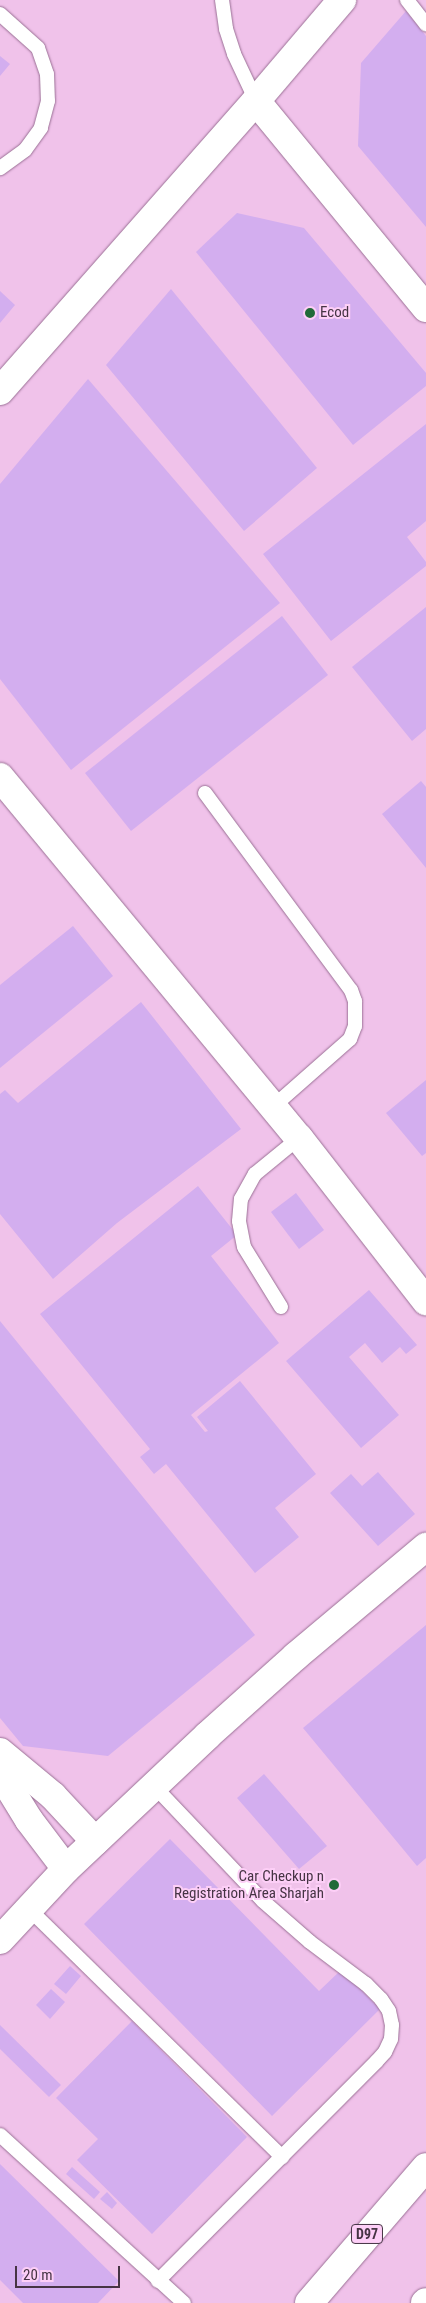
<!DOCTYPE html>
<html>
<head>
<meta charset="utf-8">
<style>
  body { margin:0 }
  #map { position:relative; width:426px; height:2303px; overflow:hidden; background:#f0c2ea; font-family:"Roboto Condensed",sans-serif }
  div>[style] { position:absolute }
  .building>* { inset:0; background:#d3aeef }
  .roads { filter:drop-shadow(0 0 1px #9a7095) drop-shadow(0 0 1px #9a7095) }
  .service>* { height:14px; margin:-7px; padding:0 7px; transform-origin:7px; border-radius:7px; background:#fff }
  .minor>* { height:28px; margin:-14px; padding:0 14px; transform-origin:14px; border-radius:14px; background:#fff }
  .primary>* { height:28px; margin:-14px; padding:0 14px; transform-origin:14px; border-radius:14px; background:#fff }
  .dots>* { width:14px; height:14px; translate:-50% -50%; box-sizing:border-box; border:2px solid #fdcff7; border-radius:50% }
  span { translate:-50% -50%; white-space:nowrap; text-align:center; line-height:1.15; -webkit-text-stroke:4px #fdcff7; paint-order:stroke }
  .shield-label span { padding:1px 4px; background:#fdcff7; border:1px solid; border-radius:4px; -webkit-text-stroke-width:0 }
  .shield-label { font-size:14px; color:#463444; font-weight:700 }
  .poi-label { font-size:15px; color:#463444 }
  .left { translate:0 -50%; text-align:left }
  .right { translate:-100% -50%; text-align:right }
  .scale { position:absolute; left:15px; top:2266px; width:105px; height:22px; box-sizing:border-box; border:2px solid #463444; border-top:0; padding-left:6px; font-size:15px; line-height:18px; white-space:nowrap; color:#463444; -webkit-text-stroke:4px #fdcff7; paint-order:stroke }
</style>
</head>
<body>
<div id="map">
  <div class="building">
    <i style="clip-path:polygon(406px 11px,426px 36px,426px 227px,358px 146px,361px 63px)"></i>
    <i style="clip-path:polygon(0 56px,10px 64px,0 76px)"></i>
    <i style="clip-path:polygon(237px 213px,304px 228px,426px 373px,426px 386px,353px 445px,196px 252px)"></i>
    <i style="clip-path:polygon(171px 289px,317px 468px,244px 531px,106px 365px)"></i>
    <i style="clip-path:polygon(0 291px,15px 305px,0 323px)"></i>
    <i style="clip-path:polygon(88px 379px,280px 603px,71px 770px,0 679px,0 484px)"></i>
    <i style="clip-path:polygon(426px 424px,426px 521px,407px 537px,426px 562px,426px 566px,331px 641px,263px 554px)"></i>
    <i style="clip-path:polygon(426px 607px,426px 729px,412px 741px,352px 667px)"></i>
    <i style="clip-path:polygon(282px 616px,328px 675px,131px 831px,85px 773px)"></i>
    <i style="clip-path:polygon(421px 781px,426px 787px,426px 868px,382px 814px)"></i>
    <i style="clip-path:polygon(73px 926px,113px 976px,0 1068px,0 985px)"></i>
    <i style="clip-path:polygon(141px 1002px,241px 1129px,117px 1223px,53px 1279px,0 1214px,0 1094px,5px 1090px,18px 1103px)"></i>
    <i style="clip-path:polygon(426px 1080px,426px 1153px,422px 1156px,386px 1113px)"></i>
    <i style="clip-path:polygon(198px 1186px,237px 1235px,211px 1256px,279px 1343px,191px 1415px,205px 1432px,208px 1431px,197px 1417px,240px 1381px,316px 1474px,275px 1508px,299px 1537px,255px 1573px,166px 1464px,154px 1474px,140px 1457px,150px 1449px,40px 1314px)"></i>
    <i style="clip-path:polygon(296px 1193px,324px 1230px,299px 1249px,271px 1212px)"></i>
    <i style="clip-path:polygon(369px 1290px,417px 1345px,406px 1354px,400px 1347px,382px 1363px,365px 1343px,349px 1357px,399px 1415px,361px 1448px,286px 1361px)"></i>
    <i style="clip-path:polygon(0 1321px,255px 1635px,108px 1756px,23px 1746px,0 1718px)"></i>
    <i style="clip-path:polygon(378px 1472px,415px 1514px,378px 1546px,330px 1493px,351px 1474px,362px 1486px)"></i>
    <i style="clip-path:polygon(426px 1625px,426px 1858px,417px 1866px,303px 1728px)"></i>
    <i style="clip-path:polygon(264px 1774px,327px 1846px,299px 1869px,237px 1798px)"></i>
    <i style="clip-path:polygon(170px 1839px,319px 1991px,341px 1970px,380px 2009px,272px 2116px,84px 1924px)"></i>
    <i style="clip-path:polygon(70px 1966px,81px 1976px,66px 1994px,54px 1984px)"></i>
    <i style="clip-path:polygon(51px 1989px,65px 2002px,50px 2019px,36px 2005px)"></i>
    <i style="clip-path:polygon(132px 2021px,247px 2137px,152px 2234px,77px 2160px,98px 2139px,56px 2098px)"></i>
    <i style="clip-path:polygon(0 2025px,61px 2085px,49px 2097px,0 2049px)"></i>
    <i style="clip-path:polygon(0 2164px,119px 2281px,98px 2303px,23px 2303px,0 2280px)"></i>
    <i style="clip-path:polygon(72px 2167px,100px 2192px,94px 2199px,66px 2174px)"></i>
    <i style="clip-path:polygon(107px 2192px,117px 2203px,112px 2209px,100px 2199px)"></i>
  </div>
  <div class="roads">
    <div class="service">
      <i style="left:222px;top:0;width:29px;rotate:82deg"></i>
      <i style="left:226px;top:29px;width:26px;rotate:72deg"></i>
      <i style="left:234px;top:54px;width:52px;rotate:64.9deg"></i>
      <i style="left:407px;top:0;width:31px;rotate:52deg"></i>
      <i style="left:0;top:14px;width:51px;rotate:41.8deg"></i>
      <i style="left:38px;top:48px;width:28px;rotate:71deg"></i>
      <i style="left:47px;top:74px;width:27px;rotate:88deg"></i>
      <i style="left:48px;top:101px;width:28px;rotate:105deg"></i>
      <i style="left:41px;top:128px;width:27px;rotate:126deg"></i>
      <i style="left:25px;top:150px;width:31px;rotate:144deg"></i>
      <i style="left:205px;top:793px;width:245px;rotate:53.5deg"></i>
      <i style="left:351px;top:990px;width:12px;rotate:70deg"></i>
      <i style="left:355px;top:1001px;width:25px;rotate:90deg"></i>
      <i style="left:355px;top:1026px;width:14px;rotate:111deg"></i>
      <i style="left:350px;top:1039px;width:103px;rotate:138.6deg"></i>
      <i style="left:281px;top:1307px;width:70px;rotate:-121.7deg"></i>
      <i style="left:244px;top:1247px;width:26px;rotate:-101deg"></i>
      <i style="left:239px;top:1221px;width:22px;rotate:-85deg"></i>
      <i style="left:241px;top:1199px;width:29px;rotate:-61deg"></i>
      <i style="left:255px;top:1174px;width:57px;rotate:-39.3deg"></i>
      <i style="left:154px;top:1786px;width:158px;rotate:46.5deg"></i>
      <i style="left:263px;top:1901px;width:62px;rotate:41.1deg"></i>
      <i style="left:310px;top:1942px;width:70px;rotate:36.9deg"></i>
      <i style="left:366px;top:1984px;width:21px;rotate:45deg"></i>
      <i style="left:381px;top:1999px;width:14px;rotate:56deg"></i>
      <i style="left:389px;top:2011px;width:14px;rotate:78deg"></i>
      <i style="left:392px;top:2025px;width:14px;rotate:94deg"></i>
      <i style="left:391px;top:2039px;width:14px;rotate:115deg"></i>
      <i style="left:385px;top:2052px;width:13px;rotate:132deg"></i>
      <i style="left:376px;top:2062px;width:309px;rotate:134.9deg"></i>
      <i style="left:30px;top:1910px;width:353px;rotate:44.4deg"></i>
      <i style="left:0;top:2135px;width:249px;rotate:42.4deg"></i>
    </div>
    <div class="minor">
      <i style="left:256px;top:101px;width:268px;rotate:50.6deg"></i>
      <i style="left:0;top:391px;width:387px;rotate:-48.6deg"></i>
      <i style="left:256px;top:101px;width:133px;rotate:-49.6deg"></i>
      <i style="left:0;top:777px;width:469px;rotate:50.4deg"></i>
      <i style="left:299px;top:1138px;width:207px;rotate:52.1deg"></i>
      <i style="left:0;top:1752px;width:69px;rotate:39.7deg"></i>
      <i style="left:53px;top:1796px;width:62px;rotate:47deg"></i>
      <i style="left:0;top:1773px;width:55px;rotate:58.3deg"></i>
      <i style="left:29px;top:1820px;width:61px;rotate:52.9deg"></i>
      <i style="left:0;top:1940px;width:97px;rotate:-47.1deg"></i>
      <i style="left:66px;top:1869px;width:195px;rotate:-43.3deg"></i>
      <i style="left:208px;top:1735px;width:118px;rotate:-41.9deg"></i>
      <i style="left:296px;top:1656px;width:170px;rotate:-40deg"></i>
    </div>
    <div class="primary">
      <i style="left:309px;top:2303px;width:179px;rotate:-49.3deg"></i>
      <i style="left:425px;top:2303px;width:1px;rotate:-45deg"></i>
    </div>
  </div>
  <div class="dots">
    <i style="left:310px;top:313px;background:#216a38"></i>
    <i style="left:334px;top:1885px;background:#216a38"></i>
  </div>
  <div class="shield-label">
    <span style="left:367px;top:2234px">D97</span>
  </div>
  <div class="poi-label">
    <span class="left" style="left:320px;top:313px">Ecod</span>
    <span class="right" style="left:324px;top:1885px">Car Checkup n<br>Registration Area Sharjah</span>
  </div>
  <div class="scale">20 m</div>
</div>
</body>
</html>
